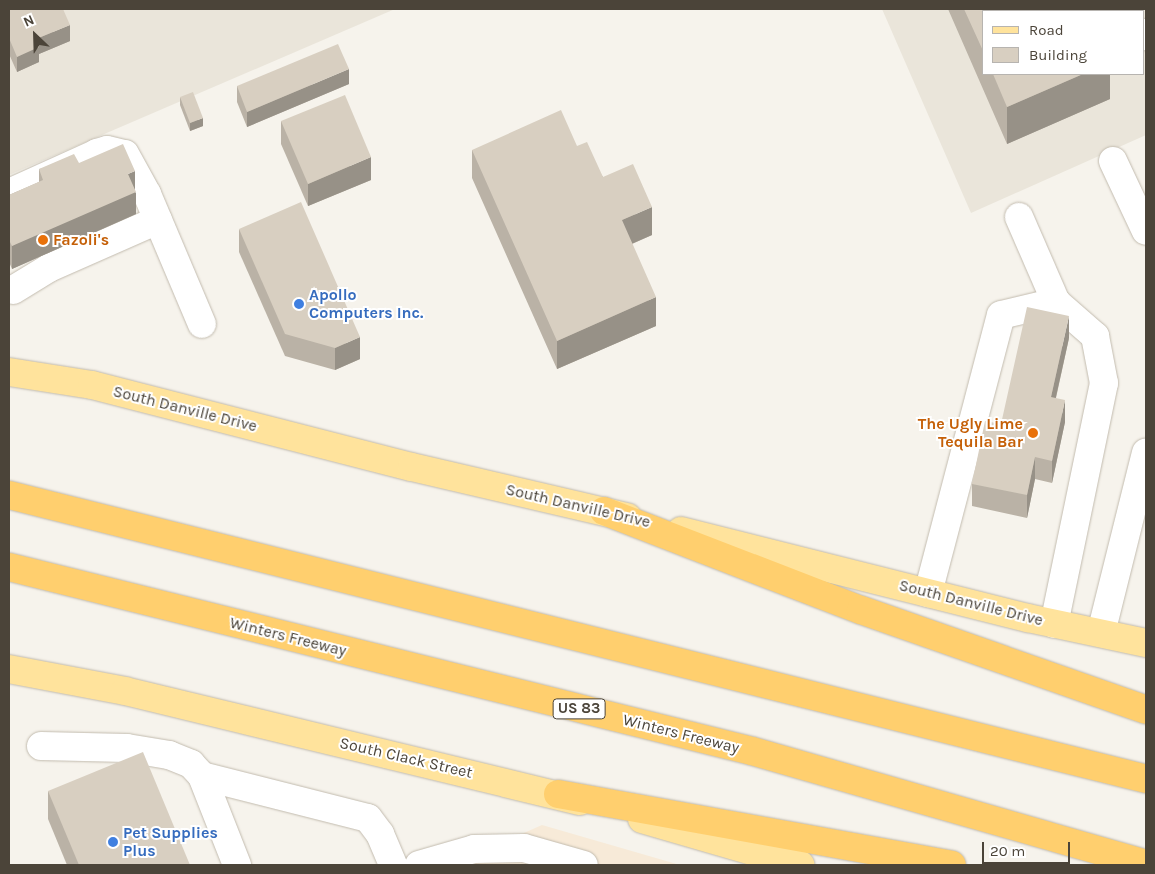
<!DOCTYPE html>
<html>
<head>
<meta charset="utf-8">
<style>
  body { margin:0 }
  #map { position:relative; width:1155px; height:874px; overflow:hidden; background:#f6f3ec; font-family:Karla,sans-serif }
  div>[style] { position:absolute }
  .residential>* { inset:0; background:#eae5da }
  .commercial>* { inset:0; background:#f7ead8 }
  .roads { filter:drop-shadow(0 0 1px #c2bbae) drop-shadow(0 0 1px #c2bbae) }
  .minor>* { height:28px; margin:-14px; padding:0 14px; transform-origin:14px; border-radius:14px; background:#fff }
  .major>* { height:28px; margin:-14px; padding:0 14px; transform-origin:14px; border-radius:14px; background:#ffe39c }
  .highway>* { height:28px; margin:-14px; padding:0 14px; transform-origin:14px; border-radius:14px; background:#ffcf6e }
  .wall>* { inset:0; background:#bab2a6 }
  .shaded-wall>* { inset:0; background:#979187 }
  .building>* { inset:0; background:#d8cfc1 }
  .dots>* { width:14px; height:14px; translate:-50% -50%; box-sizing:border-box; border:2px solid #fff; border-radius:50% }
  span { translate:-50% -50%; white-space:nowrap; text-align:center; line-height:1.15; -webkit-text-stroke:4px #fff; paint-order:stroke }
  .shield-label span { padding:1px 4px; background:#fff; border:1px solid; border-radius:4px; -webkit-text-stroke-width:0 }
  .shield-label { font-size:15px; color:#4b4439; font-weight:700 }
  .food-label { font-size:16px; color:#c56008; font-weight:700 }
  .left { translate:0 -50%; text-align:left }
  .right { translate:-100% -50%; text-align:right }
  .shop-label { font-size:16px; color:#366cbe; font-weight:700 }
  .street-label { font-size:16px; color:#4b4439 }
  .frame { position:absolute; inset:0; border:10px solid #4b4439; pointer-events:none }
  .legend { position:absolute; left:982px; top:10px; width:162px; height:65px; box-sizing:border-box; background:#fff; border:1px solid #b7b4b0; margin:0; padding:6px 9px; list-style:none; font-size:15px; color:#4b4439 }
  .legend li { display:flex; align-items:center; gap:10px; height:25px }
  .legend b { width:25px; border:1px solid #b7b4b0 }
  .north { position:absolute; left:10px; top:10px; width:50px; height:50px; -webkit-text-stroke:4px #fff; paint-order:stroke; rotate:336deg; font-size:14px; font-weight:700; line-height:20px; text-align:center; color:#4b4439 }
  .north::after { content:''; display:block; margin:auto; width:18px; height:22px; background:#4b4439; clip-path:polygon(50% 0,100% 100%,50% 72%,0 100%) }
  .scale { position:absolute; left:982px; top:842px; width:88px; height:22px; box-sizing:border-box; border:2px solid #4b4439; border-top:0; padding-left:6px; font-size:15px; line-height:18px; white-space:nowrap; color:#4b4439; -webkit-text-stroke:4px #fff; paint-order:stroke }
</style>
</head>
<body>
<div id="map">
  <div class="residential">
    <i style="clip-path:polygon(9px 9px,395px 9px,9px 175px)"></i>
    <i style="clip-path:polygon(evenodd,882px 9px,1146px 9px,1146px 135px,971px 213px,882px 9px,984px 11px,1144px 11px,1144px 74px,984px 74px,984px 11px)"></i>
  </div>
  <div class="commercial">
    <i style="clip-path:polygon(542px 825px,680px 865px,451px 865px)"></i>
  </div>
  <div class="roads">
    <div class="minor">
      <i style="left:1127px;top:9px;width:2px;rotate:63deg"></i>
      <i style="left:1144px;top:33px;width:4px;rotate:56deg"></i>
      <i style="left:1113px;top:161px;width:77px;rotate:64.8deg"></i>
      <i style="left:9px;top:193px;width:97px;rotate:-24.4deg"></i>
      <i style="left:97px;top:153px;width:10px;rotate:-17deg"></i>
      <i style="left:107px;top:150px;width:18px;rotate:13deg"></i>
      <i style="left:125px;top:154px;width:46px;rotate:61.2deg"></i>
      <i style="left:147px;top:194px;width:141px;rotate:67.1deg"></i>
      <i style="left:1019px;top:217px;width:93px;rotate:66.5deg"></i>
      <i style="left:13px;top:290px;width:42px;rotate:-31.4deg"></i>
      <i style="left:49px;top:268px;width:119px;rotate:-23.8deg"></i>
      <i style="left:928px;top:593px;width:287px;rotate:-75.3deg"></i>
      <i style="left:1001px;top:315px;width:57px;rotate:-13.3deg"></i>
      <i style="left:1056px;top:302px;width:52px;rotate:41.1deg"></i>
      <i style="left:1095px;top:336px;width:48px;rotate:79.2deg"></i>
      <i style="left:1104px;top:383px;width:246px;rotate:101.7deg"></i>
      <i style="left:1101px;top:633px;width:186px;rotate:-76deg"></i>
      <i style="left:41px;top:746px;width:86px;rotate:1.3deg"></i>
      <i style="left:127px;top:748px;width:43px;rotate:9.5deg"></i>
      <i style="left:169px;top:755px;width:24px;rotate:22deg"></i>
      <i style="left:191px;top:764px;width:16px;rotate:47deg"></i>
      <i style="left:202px;top:776px;width:96px;rotate:68.5deg"></i>
      <i style="left:202px;top:776px;width:171px;rotate:14.2deg"></i>
      <i style="left:368px;top:818px;width:20px;rotate:53deg"></i>
      <i style="left:380px;top:834px;width:34px;rotate:67deg"></i>
      <i style="left:419px;top:865px;width:57px;rotate:-16.2deg"></i>
      <i style="left:474px;top:849px;width:50px;rotate:-1.1deg"></i>
      <i style="left:524px;top:848px;width:62px;rotate:15.8deg"></i>
    </div>
    <div class="major">
      <i style="left:9px;top:372px;width:84px;rotate:8.9deg"></i>
      <i style="left:92px;top:385px;width:330px;rotate:14.4deg"></i>
      <i style="left:412px;top:467px;width:221px;rotate:13.1deg"></i>
      <i style="left:681px;top:531px;width:358px;rotate:14.1deg"></i>
      <i style="left:1028px;top:618px;width:121px;rotate:12deg"></i>
      <i style="left:9px;top:669px;width:118px;rotate:10.7deg"></i>
      <i style="left:125px;top:691px;width:468px;rotate:13.6deg"></i>
      <i style="left:642px;top:819px;width:165px;rotate:16.2deg"></i>
    </div>
    <div class="highway">
      <i style="left:9px;top:495px;width:1172px;rotate:14.02deg"></i>
      <i style="left:604px;top:511px;width:275px;rotate:21.1deg"></i>
      <i style="left:861px;top:610px;width:302px;rotate:19.3deg"></i>
      <i style="left:9px;top:567px;width:765px;rotate:13.91deg"></i>
      <i style="left:752px;top:751px;width:410px;rotate:16deg"></i>
      <i style="left:558px;top:794px;width:400px;rotate:10.2deg"></i>
    </div>
  </div>
  <div class="wall">
    <i style="clip-path:polygon(9px 9px,70px 41px,39px 54px,39px 62px,17px 72px,9px 54px)"></i>
    <i style="clip-path:polygon(948px 9px,1086px 9px,984px 11px,984px 74px,1110px 74px,1110px 99px,1007px 144px)"></i>
    <i style="clip-path:polygon(349px 84px,247px 127px,237px 102px,237px 86px)"></i>
    <i style="clip-path:polygon(180px 97px,203px 126px,190px 131px,180px 105px)"></i>
    <i style="clip-path:polygon(281px 121px,371px 180px,308px 206px,281px 144px)"></i>
    <i style="clip-path:polygon(577px 146px,652px 235px,632px 244px,656px 326px,557px 369px,472px 178px,472px 150px)"></i>
    <i style="clip-path:polygon(79px 163px,135px 189px,136px 214px,12px 269px,9px 262px,9px 195px,39px 182px,39px 169px)"></i>
    <i style="clip-path:polygon(239px 229px,360px 359px,335px 370px,285px 356px,239px 252px)"></i>
    <i style="clip-path:polygon(1069px 338px,1056px 398px,1065px 422px,1052px 483px,1035px 479px,1027px 518px,972px 506px,972px 484px,1001px 424px)"></i>
    <i style="clip-path:polygon(48px 791px,190px 865px,67px 865px,48px 819px)"></i>
  </div>
  <div class="shaded-wall">
    <i style="clip-path:polygon(70px 25px,70px 41px,39px 54px,39px 62px,17px 72px,17px 57px,36px 39px)"></i>
    <i style="clip-path:polygon(349px 69px,349px 84px,247px 127px,247px 112px)"></i>
    <i style="clip-path:polygon(1083px 74px,1110px 74px,1110px 99px,1007px 144px,1007px 107px)"></i>
    <i style="clip-path:polygon(203px 118px,203px 126px,190px 131px,190px 123px)"></i>
    <i style="clip-path:polygon(371px 157px,371px 180px,308px 206px,308px 184px)"></i>
    <i style="clip-path:polygon(135px 171px,135px 193px,136px 192px,136px 214px,12px 269px,12px 246px,128px 174px)"></i>
    <i style="clip-path:polygon(652px 207px,652px 235px,622px 248px,622px 220px)"></i>
    <i style="clip-path:polygon(656px 297px,656px 326px,557px 369px,557px 341px)"></i>
    <i style="clip-path:polygon(1069px 316px,1069px 338px,1051px 419px,1051px 397px)"></i>
    <i style="clip-path:polygon(360px 337px,360px 359px,335px 370px,335px 348px)"></i>
    <i style="clip-path:polygon(1065px 400px,1065px 422px,1052px 483px,1052px 461px)"></i>
    <i style="clip-path:polygon(1035px 457px,1035px 479px,1027px 518px,1027px 495px)"></i>
  </div>
  <div class="building">
    <i style="clip-path:polygon(9px 9px,63px 9px,70px 25px,36px 39px,39px 47px,17px 57px,9px 38px)"></i>
    <i style="clip-path:polygon(964px 9px,1086px 9px,1088px 11px,984px 11px,984px 53px)"></i>
    <i style="clip-path:polygon(338px 44px,349px 69px,247px 112px,237px 86px)"></i>
    <i style="clip-path:polygon(993px 74px,1083px 74px,1007px 107px)"></i>
    <i style="clip-path:polygon(193px 92px,203px 118px,190px 123px,180px 97px)"></i>
    <i style="clip-path:polygon(345px 95px,371px 157px,308px 184px,281px 121px)"></i>
    <i style="clip-path:polygon(561px 110px,577px 146px,587px 142px,603px 177px,633px 164px,652px 207px,622px 220px,656px 297px,557px 341px,472px 150px)"></i>
    <i style="clip-path:polygon(123px 144px,135px 171px,128px 174px,136px 192px,12px 246px,9px 240px,9px 195px,43px 180px,39px 169px,74px 154px,79px 163px)"></i>
    <i style="clip-path:polygon(301px 202px,360px 337px,335px 348px,285px 334px,239px 229px)"></i>
    <i style="clip-path:polygon(1027px 307px,1069px 316px,1051px 397px,1065px 400px,1052px 461px,1035px 457px,1027px 495px,972px 484px,985px 421px,1001px 424px)"></i>
    <i style="clip-path:polygon(143px 752px,190px 865px,79px 865px,48px 791px)"></i>
  </div>
  <div class="dots">
    <i style="left:43px;top:240px;background:#e8710a"></i>
    <i style="left:299px;top:304px;background:#3f7fe0"></i>
    <i style="left:1033px;top:433px;background:#e8710a"></i>
    <i style="left:113px;top:842px;background:#3f7fe0"></i>
  </div>
  <div class="shield-label">
    <span style="left:579px;top:709px">US 83</span>
  </div>
  <div class="food-label">
    <span class="left" style="left:53px;top:240px">Fazoli's</span>
    <span class="right" style="left:1023px;top:433px">The Ugly Lime<br>Tequila Bar</span>
  </div>
  <div class="shop-label">
    <span class="left" style="left:309px;top:304px">Apollo<br>Computers Inc.</span>
    <span class="left" style="left:123px;top:842px">Pet Supplies<br>Plus</span>
  </div>
  <div class="street-label">
    <span style="left:185px;top:409px;rotate:14deg">South Danville Drive</span>
    <span style="left:578px;top:506px;rotate:13deg">South Danville Drive</span>
    <span style="left:971px;top:603px;rotate:14deg">South Danville Drive</span>
    <span style="left:288px;top:637px;rotate:14deg">Winters Freeway</span>
    <span style="left:681px;top:734px;rotate:14deg">Winters Freeway</span>
    <span style="left:406px;top:758px;rotate:13deg">South Clack Street</span>
  </div>
  <div class="frame"></div>
  <ul class="legend">
  <li><b style="height:6px;background:#ffe39c"></b>Road</li>
  <li><b style="height:14px;background:#d8cfc1"></b>Building</li>
  </ul>
  <div class="north">N</div>
  <div class="scale">20 m</div>
</div>
</body>
</html>
